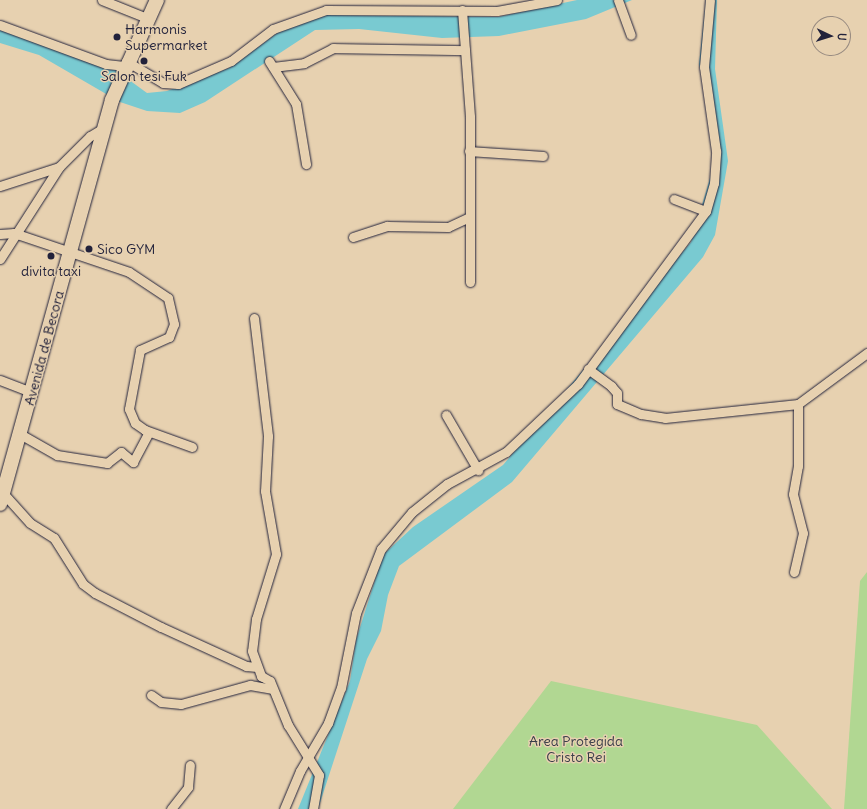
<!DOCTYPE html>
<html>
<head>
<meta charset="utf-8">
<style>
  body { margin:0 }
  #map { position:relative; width:867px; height:809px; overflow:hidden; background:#e7d1b0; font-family:Delius,sans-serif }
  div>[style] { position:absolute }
  .green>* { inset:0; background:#b1d792 }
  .water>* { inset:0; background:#79cad1 }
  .roads { filter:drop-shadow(0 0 1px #22223b) drop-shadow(0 0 1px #22223b) }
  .minor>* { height:9px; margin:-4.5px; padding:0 4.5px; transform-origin:4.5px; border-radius:4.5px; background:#e7d1b0 }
  .primary>* { height:14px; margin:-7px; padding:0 7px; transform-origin:7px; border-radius:7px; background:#e7d1b0 }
  .dots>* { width:11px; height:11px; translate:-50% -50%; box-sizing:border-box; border:2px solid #e7d1b0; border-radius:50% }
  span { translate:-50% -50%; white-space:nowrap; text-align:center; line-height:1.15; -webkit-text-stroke:3px #e7d1b0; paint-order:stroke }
  .poi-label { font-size:14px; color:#22223b }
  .left { translate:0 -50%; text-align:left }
  .street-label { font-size:14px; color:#22223b }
  .park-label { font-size:14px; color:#373d48 }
  .north { position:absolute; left:811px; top:16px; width:40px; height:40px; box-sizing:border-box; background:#e7d1b0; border:1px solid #988b81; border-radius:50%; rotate:94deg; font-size:11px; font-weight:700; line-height:16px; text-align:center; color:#22223b }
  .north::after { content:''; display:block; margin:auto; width:14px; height:18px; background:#22223b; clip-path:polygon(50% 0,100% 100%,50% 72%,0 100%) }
</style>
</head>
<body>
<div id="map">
  <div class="green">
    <i style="clip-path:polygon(867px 572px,867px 809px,844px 809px,860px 581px)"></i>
    <i style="clip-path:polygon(551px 681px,757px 725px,832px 809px,453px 809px)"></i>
  </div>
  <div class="water">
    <i style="clip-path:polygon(577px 0,632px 0,586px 19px,499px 36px,442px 38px,359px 29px,315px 30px,205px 102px,180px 113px,147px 111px,120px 102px,39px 55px,0 43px,0 28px,114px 69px,147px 93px,167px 91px,229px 68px,287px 26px,326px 15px,498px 17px)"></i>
    <i style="clip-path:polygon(706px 0,717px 0,715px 69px,728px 161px,715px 235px,703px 257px,512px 482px,399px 566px,388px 595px,381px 631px,367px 659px,318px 809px,298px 809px,350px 681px,356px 640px,383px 555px,413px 527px,503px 465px,691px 242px,713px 168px,710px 107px,699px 64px)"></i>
  </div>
  <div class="roads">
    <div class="minor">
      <i style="left:102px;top:0;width:48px;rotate:21.8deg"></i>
      <i style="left:618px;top:0;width:37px;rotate:70deg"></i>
      <i style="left:462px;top:10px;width:107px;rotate:85.7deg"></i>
      <i style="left:470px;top:117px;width:165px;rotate:90deg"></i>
      <i style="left:0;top:25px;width:113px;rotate:20.2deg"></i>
      <i style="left:106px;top:64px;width:18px;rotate:6deg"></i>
      <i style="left:126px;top:61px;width:43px;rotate:30.7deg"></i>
      <i style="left:163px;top:83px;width:15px;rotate:4deg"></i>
      <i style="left:178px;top:84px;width:58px;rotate:-23.5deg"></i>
      <i style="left:231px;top:61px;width:53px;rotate:-37.3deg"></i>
      <i style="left:273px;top:29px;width:56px;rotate:-19.7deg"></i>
      <i style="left:326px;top:10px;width:171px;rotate:0.3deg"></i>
      <i style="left:497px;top:11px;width:61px;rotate:-10.4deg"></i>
      <i style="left:269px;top:61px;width:51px;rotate:57.9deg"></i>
      <i style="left:296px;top:104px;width:61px;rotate:80.5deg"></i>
      <i style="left:273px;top:67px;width:31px;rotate:-7deg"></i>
      <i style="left:304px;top:63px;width:33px;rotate:-27deg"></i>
      <i style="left:333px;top:48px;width:132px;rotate:0.9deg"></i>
      <i style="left:469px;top:151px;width:74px;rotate:3.9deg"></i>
      <i style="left:0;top:186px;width:62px;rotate:-17.9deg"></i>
      <i style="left:674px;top:199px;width:34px;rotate:21deg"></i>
      <i style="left:0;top:234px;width:14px;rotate:-4deg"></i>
      <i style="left:14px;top:233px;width:121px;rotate:18.7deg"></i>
      <i style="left:129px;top:272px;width:47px;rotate:33.7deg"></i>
      <i style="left:168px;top:298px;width:27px;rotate:77deg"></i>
      <i style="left:174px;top:324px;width:14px;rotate:111deg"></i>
      <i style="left:169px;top:337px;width:32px;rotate:156deg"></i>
      <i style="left:140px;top:350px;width:60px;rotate:100.6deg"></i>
      <i style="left:129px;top:409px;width:15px;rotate:67deg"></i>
      <i style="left:135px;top:423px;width:12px;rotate:35deg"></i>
      <i style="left:145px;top:430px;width:50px;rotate:19.9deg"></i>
      <i style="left:353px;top:237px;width:36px;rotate:-18deg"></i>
      <i style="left:387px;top:226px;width:61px;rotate:0.9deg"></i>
      <i style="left:448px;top:227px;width:23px;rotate:-25deg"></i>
      <i style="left:0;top:259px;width:109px;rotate:-57.3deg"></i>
      <i style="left:59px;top:167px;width:44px;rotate:-45deg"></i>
      <i style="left:90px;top:136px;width:17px;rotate:-31deg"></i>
      <i style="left:254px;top:318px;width:119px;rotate:83.2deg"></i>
      <i style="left:268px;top:436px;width:55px;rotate:93.1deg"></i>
      <i style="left:265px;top:491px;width:64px;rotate:80.1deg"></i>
      <i style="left:276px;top:554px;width:68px;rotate:107.1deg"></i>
      <i style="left:256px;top:619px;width:32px;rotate:97deg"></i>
      <i style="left:252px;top:651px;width:27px;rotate:70deg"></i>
      <i style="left:261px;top:676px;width:10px;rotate:29deg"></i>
      <i style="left:270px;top:681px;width:48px;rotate:67.8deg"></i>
      <i style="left:288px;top:725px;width:59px;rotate:58.2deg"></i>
      <i style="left:319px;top:775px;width:35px;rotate:100deg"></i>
      <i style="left:588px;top:369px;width:29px;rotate:36deg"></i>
      <i style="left:611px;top:386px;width:9px;rotate:49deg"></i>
      <i style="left:617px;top:393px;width:11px;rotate:90deg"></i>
      <i style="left:617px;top:404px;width:26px;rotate:23deg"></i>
      <i style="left:641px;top:414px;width:24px;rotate:9deg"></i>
      <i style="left:665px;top:418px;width:134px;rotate:-6deg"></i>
      <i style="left:798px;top:404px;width:86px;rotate:-36.5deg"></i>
      <i style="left:0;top:380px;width:34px;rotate:21deg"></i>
      <i style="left:446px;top:415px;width:64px;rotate:59.8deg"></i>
      <i style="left:20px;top:434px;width:43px;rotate:29.6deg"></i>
      <i style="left:57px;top:455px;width:51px;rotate:9.1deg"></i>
      <i style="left:107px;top:463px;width:18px;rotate:-38deg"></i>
      <i style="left:121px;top:452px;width:16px;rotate:40deg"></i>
      <i style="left:133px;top:462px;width:34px;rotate:-62deg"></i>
      <i style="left:3px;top:493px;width:40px;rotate:48deg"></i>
      <i style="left:30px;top:523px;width:28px;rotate:32deg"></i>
      <i style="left:54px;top:538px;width:54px;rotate:57.8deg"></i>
      <i style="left:83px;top:584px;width:15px;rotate:37deg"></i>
      <i style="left:95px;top:593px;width:74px;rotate:27.3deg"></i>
      <i style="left:161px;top:627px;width:94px;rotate:24.6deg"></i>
      <i style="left:246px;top:666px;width:11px;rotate:5deg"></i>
      <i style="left:794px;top:572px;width:40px;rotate:-77deg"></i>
      <i style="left:803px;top:533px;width:40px;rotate:-104.4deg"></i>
      <i style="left:793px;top:494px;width:28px;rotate:-80deg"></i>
      <i style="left:798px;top:466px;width:62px;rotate:-90deg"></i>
      <i style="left:151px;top:695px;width:12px;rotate:35deg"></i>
      <i style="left:161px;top:702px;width:20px;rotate:6deg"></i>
      <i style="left:181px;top:704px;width:72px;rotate:-15.4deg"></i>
      <i style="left:250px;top:685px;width:22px;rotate:10deg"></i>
      <i style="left:171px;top:809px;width:28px;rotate:-52deg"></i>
      <i style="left:188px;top:787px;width:22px;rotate:-85deg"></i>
      <i style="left:284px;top:809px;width:41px;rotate:-67.2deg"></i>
      <i style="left:300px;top:771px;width:56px;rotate:-59.7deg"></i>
      <i style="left:328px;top:723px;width:37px;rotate:-70deg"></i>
      <i style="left:341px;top:688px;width:76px;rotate:-78.7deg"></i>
      <i style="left:356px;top:613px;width:69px;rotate:-68.7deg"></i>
      <i style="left:381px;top:549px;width:48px;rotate:-50deg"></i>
      <i style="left:412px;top:512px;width:45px;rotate:-38.7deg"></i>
      <i style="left:447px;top:484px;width:67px;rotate:-28.5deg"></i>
      <i style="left:506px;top:452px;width:99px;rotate:-43.4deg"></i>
      <i style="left:578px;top:384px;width:215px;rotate:-53.5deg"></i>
      <i style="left:706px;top:211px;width:29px;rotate:-74deg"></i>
      <i style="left:714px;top:183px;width:32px;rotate:-86deg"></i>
      <i style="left:716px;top:151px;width:85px;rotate:-98.1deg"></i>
      <i style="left:704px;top:67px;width:67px;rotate:-84.9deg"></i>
    </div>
    <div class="primary">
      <i style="left:0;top:504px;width:419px;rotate:-74.5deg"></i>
      <i style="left:112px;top:100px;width:110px;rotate:-65.8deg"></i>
    </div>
  </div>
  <div class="dots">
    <i style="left:117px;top:37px;background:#22223b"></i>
    <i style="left:144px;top:61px;background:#22223b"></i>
    <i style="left:89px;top:249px;background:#22223b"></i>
    <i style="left:51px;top:256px;background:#22223b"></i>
  </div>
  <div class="poi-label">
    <span class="left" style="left:125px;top:37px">Harmonis<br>Supermarket</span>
    <span style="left:144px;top:76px">Salon tesi Fuk</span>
    <span class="left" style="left:97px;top:249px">Sico GYM</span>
    <span style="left:51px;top:271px">divita taxi</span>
  </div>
  <div class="street-label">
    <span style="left:44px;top:348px;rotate:-75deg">Avenida de Becora</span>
  </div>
  <div class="park-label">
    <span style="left:576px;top:749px">Area Protegida<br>Cristo Rei</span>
  </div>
  <div class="north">U</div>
</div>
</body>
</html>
